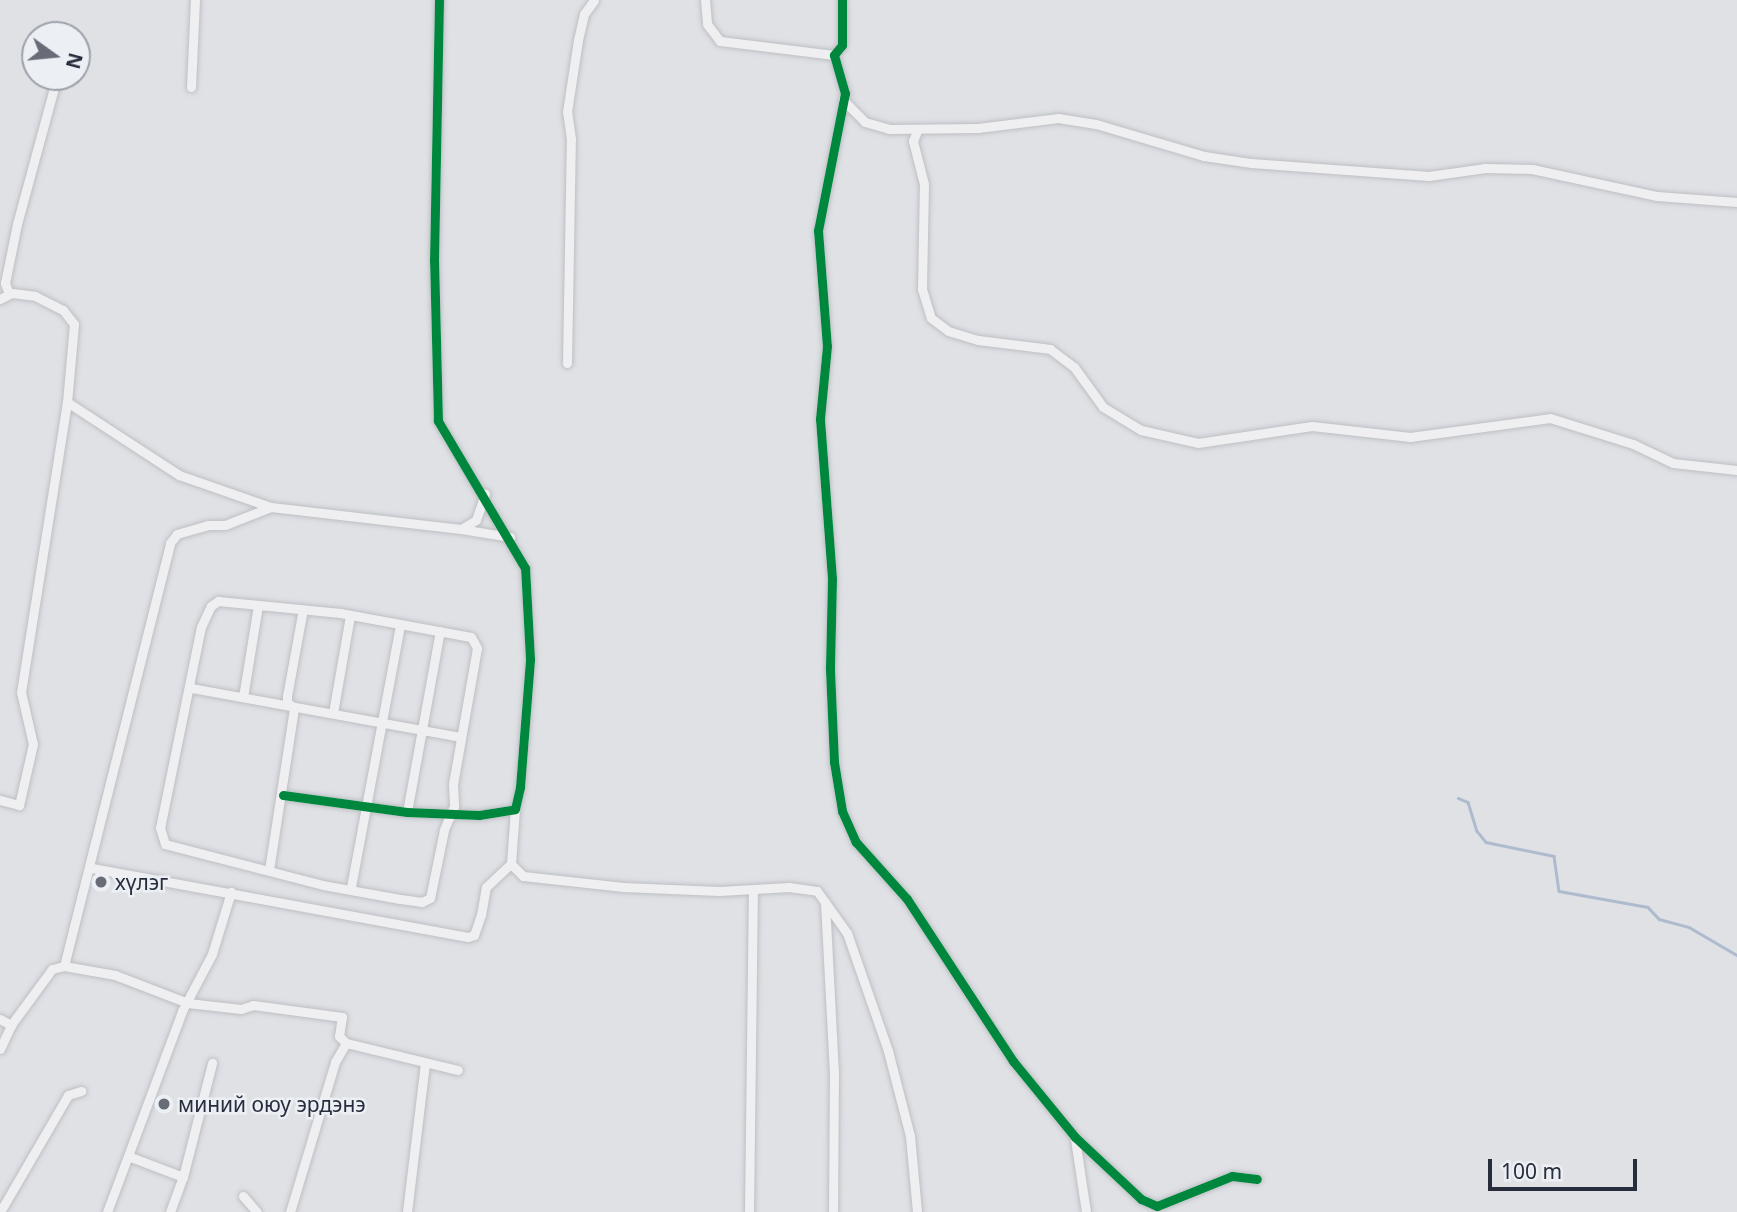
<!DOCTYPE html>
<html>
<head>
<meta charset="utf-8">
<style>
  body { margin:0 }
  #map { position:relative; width:1737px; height:1212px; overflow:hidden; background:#dfe1e5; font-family:"Noto Sans",sans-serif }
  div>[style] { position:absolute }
  .stream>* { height:2.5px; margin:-1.25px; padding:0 1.25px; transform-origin:1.25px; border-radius:1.25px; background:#aebbcf }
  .roads { filter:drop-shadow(0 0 2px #bdbfc3) drop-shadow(0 0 2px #bdbfc3) }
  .street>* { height:9px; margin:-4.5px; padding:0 4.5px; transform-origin:4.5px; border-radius:4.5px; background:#efeff1 }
  .cycleway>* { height:9px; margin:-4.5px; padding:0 4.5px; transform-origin:4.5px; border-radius:4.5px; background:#00873e }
  .dots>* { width:19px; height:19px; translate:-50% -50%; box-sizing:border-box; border:4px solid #eceff4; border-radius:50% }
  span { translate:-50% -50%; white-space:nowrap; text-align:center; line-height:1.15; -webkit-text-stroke:5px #eceff4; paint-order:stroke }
  .poi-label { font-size:21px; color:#272d3c }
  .left { translate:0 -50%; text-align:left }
  .north { position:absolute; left:21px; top:21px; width:70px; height:70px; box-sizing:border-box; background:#eceff4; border:2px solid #9da1aa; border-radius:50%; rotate:105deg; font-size:19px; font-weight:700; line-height:28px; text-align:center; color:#272d3c }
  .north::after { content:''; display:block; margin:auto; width:24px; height:32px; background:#676c77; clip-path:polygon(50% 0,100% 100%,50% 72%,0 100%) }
  .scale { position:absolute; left:1488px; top:1159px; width:149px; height:32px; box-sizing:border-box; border:4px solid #272d3c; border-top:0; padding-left:9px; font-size:21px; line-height:24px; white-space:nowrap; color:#272d3c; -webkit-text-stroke:5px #eceff4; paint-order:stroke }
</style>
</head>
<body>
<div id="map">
  <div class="stream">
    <i style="left:1458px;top:798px;width:11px;rotate:22deg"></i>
    <i style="left:1468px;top:802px;width:30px;rotate:73deg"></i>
    <i style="left:1477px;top:831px;width:14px;rotate:51deg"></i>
    <i style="left:1486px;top:842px;width:69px;rotate:11.6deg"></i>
    <i style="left:1554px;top:856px;width:35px;rotate:82deg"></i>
    <i style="left:1559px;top:891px;width:90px;rotate:10.2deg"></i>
    <i style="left:1648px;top:907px;width:16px;rotate:47deg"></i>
    <i style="left:1659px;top:919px;width:31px;rotate:15deg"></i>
    <i style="left:1689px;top:927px;width:56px;rotate:30.3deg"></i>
  </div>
  <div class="roads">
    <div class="street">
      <i style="left:705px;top:0;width:24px;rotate:85deg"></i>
      <i style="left:707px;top:24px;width:21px;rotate:53deg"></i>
      <i style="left:720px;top:41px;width:115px;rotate:7deg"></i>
      <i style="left:842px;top:0;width:45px;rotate:90deg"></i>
      <i style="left:842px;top:45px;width:13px;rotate:129deg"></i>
      <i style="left:834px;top:55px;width:40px;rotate:74deg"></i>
      <i style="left:845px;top:93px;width:140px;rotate:101.1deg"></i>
      <i style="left:818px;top:230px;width:116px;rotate:85.6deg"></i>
      <i style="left:827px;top:346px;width:73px;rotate:95.5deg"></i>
      <i style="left:820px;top:419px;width:160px;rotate:85.7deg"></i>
      <i style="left:832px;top:579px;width:91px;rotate:91.3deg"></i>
      <i style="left:830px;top:670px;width:92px;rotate:87.5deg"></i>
      <i style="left:834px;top:762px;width:50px;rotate:80.7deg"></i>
      <i style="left:842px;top:811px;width:34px;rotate:66deg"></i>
      <i style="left:856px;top:842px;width:76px;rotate:48.2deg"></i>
      <i style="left:907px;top:899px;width:194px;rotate:56.8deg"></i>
      <i style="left:1013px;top:1061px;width:98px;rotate:50.8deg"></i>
      <i style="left:1075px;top:1137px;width:91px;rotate:43.2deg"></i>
      <i style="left:1141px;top:1199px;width:17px;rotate:24deg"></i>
      <i style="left:1157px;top:1206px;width:81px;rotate:-21.8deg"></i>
      <i style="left:1232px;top:1176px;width:25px;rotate:7deg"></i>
      <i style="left:191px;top:87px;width:87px;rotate:-87.4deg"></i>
      <i style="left:843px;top:100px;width:31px;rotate:45deg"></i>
      <i style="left:865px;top:122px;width:25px;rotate:16deg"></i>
      <i style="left:889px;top:129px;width:89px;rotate:-0.6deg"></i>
      <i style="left:978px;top:128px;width:81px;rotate:-7.1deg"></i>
      <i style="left:1058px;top:118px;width:38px;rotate:9deg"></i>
      <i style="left:1096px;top:124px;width:113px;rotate:16.5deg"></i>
      <i style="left:1204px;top:156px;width:48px;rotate:8.5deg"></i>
      <i style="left:1251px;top:163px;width:178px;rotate:4.2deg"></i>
      <i style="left:1429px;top:176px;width:57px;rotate:-8.1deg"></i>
      <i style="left:1485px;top:168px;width:47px;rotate:1.2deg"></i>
      <i style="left:1532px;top:169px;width:128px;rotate:12.2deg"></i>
      <i style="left:1657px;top:196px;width:80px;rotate:4.3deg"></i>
      <i style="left:917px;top:131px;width:11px;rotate:112deg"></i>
      <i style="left:913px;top:141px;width:44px;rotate:75.7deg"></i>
      <i style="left:924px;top:184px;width:105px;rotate:91.1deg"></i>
      <i style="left:922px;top:289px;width:30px;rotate:73deg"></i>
      <i style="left:931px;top:318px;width:21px;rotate:37deg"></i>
      <i style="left:948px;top:331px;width:31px;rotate:17deg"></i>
      <i style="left:978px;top:340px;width:73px;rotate:7.1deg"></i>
      <i style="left:1050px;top:349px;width:30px;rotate:37deg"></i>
      <i style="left:1074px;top:367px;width:49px;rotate:54.1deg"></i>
      <i style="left:1103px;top:407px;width:44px;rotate:31.2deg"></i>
      <i style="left:1141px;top:430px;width:58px;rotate:12.8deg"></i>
      <i style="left:1198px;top:443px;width:115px;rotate:-8.5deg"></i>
      <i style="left:1312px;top:426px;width:99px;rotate:6.4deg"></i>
      <i style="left:1410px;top:437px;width:141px;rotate:-7.7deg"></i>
      <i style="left:1550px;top:418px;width:87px;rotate:17.4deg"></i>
      <i style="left:1633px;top:444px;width:44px;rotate:25.4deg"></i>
      <i style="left:1673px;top:463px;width:64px;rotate:6.2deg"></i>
      <i style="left:9px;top:294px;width:12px;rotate:-110deg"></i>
      <i style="left:5px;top:283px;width:60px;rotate:-78.5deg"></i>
      <i style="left:17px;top:224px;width:152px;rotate:-74.8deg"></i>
      <i style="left:0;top:299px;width:13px;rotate:-27deg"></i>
      <i style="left:12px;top:293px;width:23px;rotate:7deg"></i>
      <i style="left:35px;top:296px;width:31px;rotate:27deg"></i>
      <i style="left:63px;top:310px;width:18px;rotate:52deg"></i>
      <i style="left:74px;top:324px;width:78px;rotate:95.1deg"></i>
      <i style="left:67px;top:402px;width:294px;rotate:99deg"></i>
      <i style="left:21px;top:692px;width:53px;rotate:77deg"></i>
      <i style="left:33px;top:744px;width:63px;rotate:102.9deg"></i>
      <i style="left:19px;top:805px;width:20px;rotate:-165deg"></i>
      <i style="left:567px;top:363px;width:224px;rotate:-89deg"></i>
      <i style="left:571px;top:139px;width:27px;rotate:-98deg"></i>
      <i style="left:567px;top:112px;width:73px;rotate:-81.3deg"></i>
      <i style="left:578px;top:40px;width:27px;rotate:-77deg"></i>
      <i style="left:584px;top:14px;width:17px;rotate:-54deg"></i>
      <i style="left:67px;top:402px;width:134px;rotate:33.1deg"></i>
      <i style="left:179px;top:475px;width:97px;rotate:19.2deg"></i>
      <i style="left:271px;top:507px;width:191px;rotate:6.6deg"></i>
      <i style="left:461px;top:529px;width:17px;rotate:-31deg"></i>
      <i style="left:476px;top:520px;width:28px;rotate:-71deg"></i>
      <i style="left:461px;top:529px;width:50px;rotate:9.3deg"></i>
      <i style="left:218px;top:601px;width:123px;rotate:5.6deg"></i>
      <i style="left:340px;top:613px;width:133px;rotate:10.4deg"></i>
      <i style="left:471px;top:637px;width:13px;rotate:61deg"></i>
      <i style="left:477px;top:648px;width:138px;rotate:100deg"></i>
      <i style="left:453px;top:784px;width:22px;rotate:87deg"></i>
      <i style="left:454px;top:806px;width:26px;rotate:113deg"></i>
      <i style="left:444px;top:830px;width:69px;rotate:101.6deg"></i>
      <i style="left:430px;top:898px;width:9px;rotate:153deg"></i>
      <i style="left:422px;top:902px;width:22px;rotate:-172deg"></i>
      <i style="left:400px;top:899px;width:78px;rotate:-169.7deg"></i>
      <i style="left:323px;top:885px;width:163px;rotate:-165.5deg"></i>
      <i style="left:165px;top:844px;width:17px;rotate:-107deg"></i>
      <i style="left:160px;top:828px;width:205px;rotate:-78.5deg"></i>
      <i style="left:201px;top:627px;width:23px;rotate:-65deg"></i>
      <i style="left:211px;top:606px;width:9px;rotate:-36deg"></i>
      <i style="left:191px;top:688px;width:273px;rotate:10.3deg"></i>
      <i style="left:243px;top:697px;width:93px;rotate:-80.7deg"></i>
      <i style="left:333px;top:713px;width:98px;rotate:-80.1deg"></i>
      <i style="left:283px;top:795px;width:125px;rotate:7.8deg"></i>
      <i style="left:407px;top:812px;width:72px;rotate:2.4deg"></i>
      <i style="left:479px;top:815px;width:36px;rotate:-9deg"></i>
      <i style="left:515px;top:809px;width:23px;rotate:-77deg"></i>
      <i style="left:520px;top:787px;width:128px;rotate:-85.5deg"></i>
      <i style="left:530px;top:659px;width:91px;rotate:-93.1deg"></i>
      <i style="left:525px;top:568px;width:171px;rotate:-120.6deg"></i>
      <i style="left:438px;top:421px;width:160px;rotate:-91.4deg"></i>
      <i style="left:434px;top:261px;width:261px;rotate:-88.9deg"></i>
      <i style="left:515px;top:809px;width:55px;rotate:94.2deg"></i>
      <i style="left:511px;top:864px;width:17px;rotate:45deg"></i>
      <i style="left:523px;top:876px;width:101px;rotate:6.3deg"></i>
      <i style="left:623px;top:887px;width:96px;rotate:2.4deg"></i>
      <i style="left:719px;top:891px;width:70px;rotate:-3.3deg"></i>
      <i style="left:789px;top:887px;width:28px;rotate:8deg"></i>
      <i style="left:817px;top:891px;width:52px;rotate:54.5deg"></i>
      <i style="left:847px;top:933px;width:125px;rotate:70.8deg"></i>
      <i style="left:888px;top:1051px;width:88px;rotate:75.5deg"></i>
      <i style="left:910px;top:1136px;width:76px;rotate:84.7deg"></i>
      <i style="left:407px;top:812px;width:184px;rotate:-79.7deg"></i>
      <i style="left:92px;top:868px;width:382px;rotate:10.4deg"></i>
      <i style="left:468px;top:937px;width:6px;rotate:-18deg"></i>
      <i style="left:474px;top:935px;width:21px;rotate:-71deg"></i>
      <i style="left:481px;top:915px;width:28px;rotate:-80deg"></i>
      <i style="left:486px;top:887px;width:34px;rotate:-43deg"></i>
      <i style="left:269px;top:870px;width:164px;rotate:-81.2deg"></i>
      <i style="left:294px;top:708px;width:9px;rotate:-139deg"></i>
      <i style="left:287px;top:702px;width:6px;rotate:-90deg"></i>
      <i style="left:287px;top:696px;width:88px;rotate:-79.6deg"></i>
      <i style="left:351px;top:887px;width:267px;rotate:-79.4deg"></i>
      <i style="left:825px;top:902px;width:169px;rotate:87deg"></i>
      <i style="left:834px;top:1071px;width:141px;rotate:90.4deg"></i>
      <i style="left:64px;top:966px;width:52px;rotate:10deg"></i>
      <i style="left:115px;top:975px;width:78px;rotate:21deg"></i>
      <i style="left:188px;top:1003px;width:53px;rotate:6.5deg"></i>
      <i style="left:241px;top:1009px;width:13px;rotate:-18deg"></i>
      <i style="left:253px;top:1005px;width:90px;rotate:7.7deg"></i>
      <i style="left:342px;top:1017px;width:19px;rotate:99deg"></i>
      <i style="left:339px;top:1036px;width:10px;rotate:45deg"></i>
      <i style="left:346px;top:1043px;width:22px;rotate:120deg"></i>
      <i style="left:335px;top:1062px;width:157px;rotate:106.7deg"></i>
      <i style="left:0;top:1019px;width:13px;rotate:29deg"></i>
      <i style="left:346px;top:1043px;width:115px;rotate:13.6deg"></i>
      <i style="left:0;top:1049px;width:26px;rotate:-65deg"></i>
      <i style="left:11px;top:1025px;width:69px;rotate:-53.8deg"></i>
      <i style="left:52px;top:969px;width:12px;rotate:-14deg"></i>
      <i style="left:64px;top:966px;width:436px;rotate:-75.9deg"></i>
      <i style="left:170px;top:543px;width:11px;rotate:-52deg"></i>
      <i style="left:177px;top:534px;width:32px;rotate:-16deg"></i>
      <i style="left:208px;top:525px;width:17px"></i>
      <i style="left:225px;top:525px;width:49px;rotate:-21.4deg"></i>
      <i style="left:1075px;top:1139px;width:74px;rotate:81.4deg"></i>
      <i style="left:128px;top:1156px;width:59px;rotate:20.9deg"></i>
      <i style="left:243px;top:1196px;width:21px;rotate:49deg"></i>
      <i style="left:0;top:1212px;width:135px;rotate:-59.8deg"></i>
      <i style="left:68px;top:1095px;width:14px;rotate:-17deg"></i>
      <i style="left:107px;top:1212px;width:215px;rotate:-69.5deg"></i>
      <i style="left:182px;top:1011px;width:64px;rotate:-62.2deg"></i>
      <i style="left:212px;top:954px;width:65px;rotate:-73deg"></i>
      <i style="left:170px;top:1212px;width:37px;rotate:-70deg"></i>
      <i style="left:183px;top:1177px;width:118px;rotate:-75.7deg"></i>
      <i style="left:407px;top:1212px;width:150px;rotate:-83.1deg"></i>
      <i style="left:749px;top:1212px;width:321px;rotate:-89.3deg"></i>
    </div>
  </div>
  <div class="cycleway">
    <i style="left:842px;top:0;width:45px;rotate:90deg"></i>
    <i style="left:842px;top:45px;width:13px;rotate:129deg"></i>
    <i style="left:834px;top:55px;width:40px;rotate:74deg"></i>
    <i style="left:845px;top:93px;width:140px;rotate:101.1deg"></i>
    <i style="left:818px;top:230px;width:116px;rotate:85.6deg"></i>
    <i style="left:827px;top:346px;width:73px;rotate:95.5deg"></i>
    <i style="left:820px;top:419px;width:160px;rotate:85.7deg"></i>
    <i style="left:832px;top:579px;width:91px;rotate:91.3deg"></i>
    <i style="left:830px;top:670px;width:92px;rotate:87.5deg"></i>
    <i style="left:834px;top:762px;width:50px;rotate:80.7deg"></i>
    <i style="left:842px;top:811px;width:34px;rotate:66deg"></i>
    <i style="left:856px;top:842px;width:76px;rotate:48.2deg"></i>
    <i style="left:907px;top:899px;width:194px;rotate:56.8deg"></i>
    <i style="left:1013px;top:1061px;width:98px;rotate:50.8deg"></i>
    <i style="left:1075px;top:1137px;width:91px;rotate:43.2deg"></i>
    <i style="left:1141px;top:1199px;width:17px;rotate:24deg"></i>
    <i style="left:1157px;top:1206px;width:81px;rotate:-21.8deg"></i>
    <i style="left:1232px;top:1176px;width:25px;rotate:7deg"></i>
    <i style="left:283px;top:795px;width:125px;rotate:7.8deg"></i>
    <i style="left:407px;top:812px;width:72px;rotate:2.4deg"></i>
    <i style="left:479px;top:815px;width:36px;rotate:-9deg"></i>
    <i style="left:515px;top:809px;width:23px;rotate:-77deg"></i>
    <i style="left:520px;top:787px;width:128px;rotate:-85.5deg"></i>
    <i style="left:530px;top:659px;width:91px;rotate:-93.1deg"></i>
    <i style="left:525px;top:568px;width:171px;rotate:-120.6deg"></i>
    <i style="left:438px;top:421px;width:160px;rotate:-91.4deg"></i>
    <i style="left:434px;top:261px;width:261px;rotate:-88.9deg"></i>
  </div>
  <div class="dots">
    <i style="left:101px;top:882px;background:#676c77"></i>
    <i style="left:164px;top:1104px;background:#676c77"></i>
  </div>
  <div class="poi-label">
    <span class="left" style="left:115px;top:882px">хүлэг</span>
    <span class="left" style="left:178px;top:1104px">миний оюу эрдэнэ</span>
  </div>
  <div class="north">N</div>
  <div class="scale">100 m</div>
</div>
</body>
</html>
